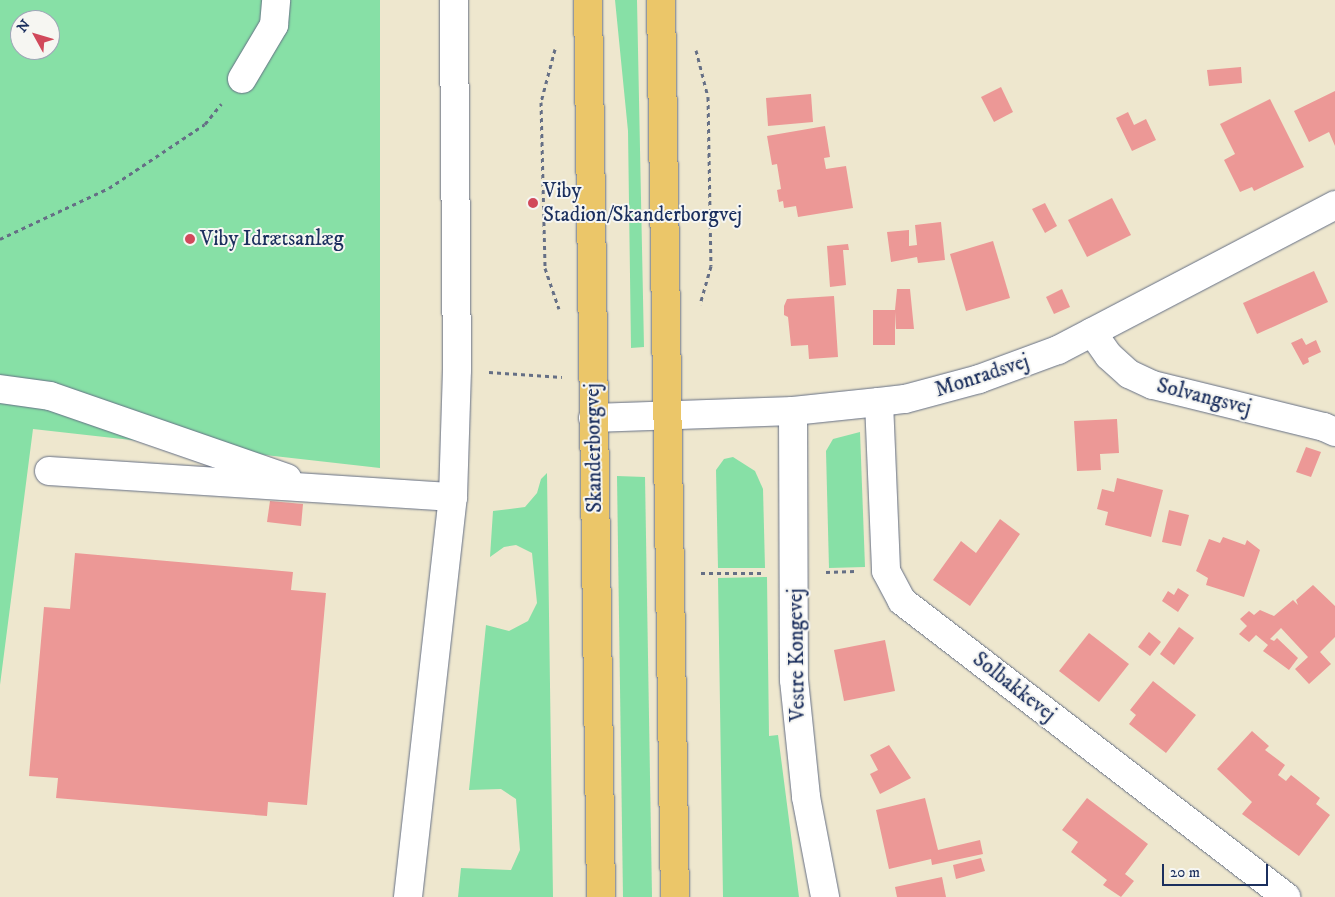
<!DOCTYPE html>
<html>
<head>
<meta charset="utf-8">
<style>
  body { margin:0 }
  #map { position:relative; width:1335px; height:897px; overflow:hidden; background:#eee7ce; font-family:"IM FELL DW Pica",serif }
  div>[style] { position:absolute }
  .green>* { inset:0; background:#87e0a6 }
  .building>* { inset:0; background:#ec9896 }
  .path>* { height:3px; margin-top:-1.5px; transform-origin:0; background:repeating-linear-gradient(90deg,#656f85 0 4px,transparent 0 8px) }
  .roads { filter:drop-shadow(0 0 1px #656f85) drop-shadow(0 0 1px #656f85) }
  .minor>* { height:28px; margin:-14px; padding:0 14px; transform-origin:14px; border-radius:14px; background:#fff }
  .major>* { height:28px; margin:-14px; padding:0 14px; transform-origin:14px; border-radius:14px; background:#ebc669 }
  .dots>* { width:14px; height:14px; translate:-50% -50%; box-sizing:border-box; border:2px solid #f6f6f2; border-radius:50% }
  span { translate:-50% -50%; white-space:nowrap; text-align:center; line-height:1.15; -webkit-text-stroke:4px #f6f6f2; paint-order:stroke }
  .poi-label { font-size:21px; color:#1b2f5e }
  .left { translate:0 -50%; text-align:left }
  .street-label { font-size:21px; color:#1b2f5e }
  .north { position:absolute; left:10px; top:10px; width:50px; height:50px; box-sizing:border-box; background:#f6f6f2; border:1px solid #9ea6b7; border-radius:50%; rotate:309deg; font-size:14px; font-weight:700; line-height:20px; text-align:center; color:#1b2f5e }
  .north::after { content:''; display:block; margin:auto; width:18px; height:22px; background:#d1495b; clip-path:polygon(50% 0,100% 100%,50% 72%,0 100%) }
  .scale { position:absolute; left:1162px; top:864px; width:106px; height:22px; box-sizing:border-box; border:2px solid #1b2f5e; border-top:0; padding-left:6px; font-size:15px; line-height:18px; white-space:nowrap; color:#1b2f5e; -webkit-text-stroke:4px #f6f6f2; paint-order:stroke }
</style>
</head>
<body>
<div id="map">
  <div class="green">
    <i style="clip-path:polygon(evenodd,0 0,380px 0,380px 468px,33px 429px,0 685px,0 0,20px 20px,50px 20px,50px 50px,20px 50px,20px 20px)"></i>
    <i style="clip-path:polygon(615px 0,637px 0,644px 347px,631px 348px,628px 131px)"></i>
    <i style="clip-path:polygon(860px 432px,865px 567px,829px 568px,826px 451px,833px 439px)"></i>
    <i style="clip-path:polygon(733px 457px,755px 471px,763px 489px,765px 568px,718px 568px,716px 470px,724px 459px)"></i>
    <i style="clip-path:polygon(547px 473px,553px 897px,458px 897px,461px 868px,511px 870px,520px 850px,516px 799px,501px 789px,469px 790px,486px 625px,509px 631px,528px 621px,537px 603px,532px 553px,516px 545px,504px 547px,490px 557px,493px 511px,525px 507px,537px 493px,541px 479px)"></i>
    <i style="clip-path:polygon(617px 476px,645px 477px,652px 897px,623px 897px)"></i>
    <i style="clip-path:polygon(767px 577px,769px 736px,778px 735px,799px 897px,723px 897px,718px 578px)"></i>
  </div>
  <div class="building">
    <i style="clip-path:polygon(1241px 67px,1242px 83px,1209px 86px,1207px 70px)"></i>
    <i style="clip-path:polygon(1001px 87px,1013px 112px,994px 122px,981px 97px)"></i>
    <i style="clip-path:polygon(1335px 91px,1335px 146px,1329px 132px,1309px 142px,1294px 111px)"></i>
    <i style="clip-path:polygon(811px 94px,813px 122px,768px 126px,766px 98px)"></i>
    <i style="clip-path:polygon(1270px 99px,1304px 167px,1254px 191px,1252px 187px,1240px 192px,1224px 160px,1235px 154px,1220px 124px)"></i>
    <i style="clip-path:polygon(1128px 112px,1134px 125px,1146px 119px,1156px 140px,1132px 151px,1116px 118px)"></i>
    <i style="clip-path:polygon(825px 126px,830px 157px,824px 158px,826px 169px,846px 166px,853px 208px,798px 217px,796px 206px,784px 208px,783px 201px,779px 202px,777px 190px,781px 189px,777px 164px,772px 165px,767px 136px)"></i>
    <i style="clip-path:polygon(1112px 198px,1131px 235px,1087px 257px,1068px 220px)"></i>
    <i style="clip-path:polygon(1045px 203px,1057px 226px,1045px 233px,1032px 209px)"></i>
    <i style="clip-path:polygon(941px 222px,945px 260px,918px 263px,917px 257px,891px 262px,887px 232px,909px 230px,909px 246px,917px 245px,915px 225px)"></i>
    <i style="clip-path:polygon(993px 241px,1010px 298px,966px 311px,950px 254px)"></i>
    <i style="clip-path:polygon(848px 244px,849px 250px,843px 250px,846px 285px,830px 287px,827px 246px)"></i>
    <i style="clip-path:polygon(1314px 271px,1328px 302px,1257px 334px,1243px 303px)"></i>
    <i style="clip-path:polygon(897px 289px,910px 289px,914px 329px,896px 329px,895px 312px,895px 345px,873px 345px,873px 310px,895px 310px)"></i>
    <i style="clip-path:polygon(1062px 289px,1070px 307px,1054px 314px,1046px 297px)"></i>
    <i style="clip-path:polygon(834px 296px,838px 357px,809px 359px,808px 345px,791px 346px,788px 317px,784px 315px,784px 306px,787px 299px)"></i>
    <i style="clip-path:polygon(1302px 338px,1306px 345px,1316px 340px,1321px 352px,1308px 358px,1309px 362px,1303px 365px,1291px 343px)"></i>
    <i style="clip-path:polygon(1117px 419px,1119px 453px,1100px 454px,1101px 470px,1077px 471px,1074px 421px)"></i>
    <i style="clip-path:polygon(1306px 447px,1321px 452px,1311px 477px,1296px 472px)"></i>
    <i style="clip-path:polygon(1117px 478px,1163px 490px,1151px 537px,1105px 525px,1108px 512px,1097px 509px,1102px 489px,1114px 492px)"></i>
    <i style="clip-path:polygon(270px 501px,303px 504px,301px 526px,267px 522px)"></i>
    <i style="clip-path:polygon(1169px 510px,1189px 515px,1181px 546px,1162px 542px)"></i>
    <i style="clip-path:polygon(1000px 519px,1020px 534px,970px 606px,933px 580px,961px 541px,976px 553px)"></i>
    <i style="clip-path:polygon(1223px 537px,1245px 545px,1247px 540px,1260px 550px,1244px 597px,1206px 585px,1208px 578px,1196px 571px,1209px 539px,1220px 543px)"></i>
    <i style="clip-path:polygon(75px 553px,293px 572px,291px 590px,326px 593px,307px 805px,268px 802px,267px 816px,56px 798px,58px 778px,29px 776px,44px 607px,70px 609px)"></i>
    <i style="clip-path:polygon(1313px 585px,1335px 606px,1335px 637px,1320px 652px,1331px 664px,1309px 684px,1295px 669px,1308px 657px,1281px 628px,1270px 639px,1274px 641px,1277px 638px,1298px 658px,1289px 670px,1263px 651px,1268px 645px,1256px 635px,1249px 642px,1239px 634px,1247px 626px,1240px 619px,1249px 611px,1254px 615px,1260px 610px,1274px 616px,1293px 600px,1298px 605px,1296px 600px)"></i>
    <i style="clip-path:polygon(1178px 588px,1189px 595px,1178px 612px,1162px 601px,1168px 591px,1174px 595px)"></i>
    <i style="clip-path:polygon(1179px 627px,1194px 638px,1174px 665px,1160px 654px)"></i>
    <i style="clip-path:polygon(1149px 632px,1161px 642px,1150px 656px,1138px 647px)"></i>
    <i style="clip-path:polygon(1089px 633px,1129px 664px,1099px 702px,1059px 671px)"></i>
    <i style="clip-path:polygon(885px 640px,895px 691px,844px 701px,834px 650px)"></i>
    <i style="clip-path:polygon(1153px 681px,1196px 715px,1166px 753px,1129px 724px,1136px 715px,1130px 710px)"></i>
    <i style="clip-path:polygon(1252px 731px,1269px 746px,1265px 750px,1285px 765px,1278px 775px,1286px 781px,1291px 775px,1320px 798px,1316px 804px,1330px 815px,1299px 856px,1242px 814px,1252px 802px,1217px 769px)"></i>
    <i style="clip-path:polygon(889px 745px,911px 778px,880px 794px,870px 774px,878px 770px,870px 755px)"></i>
    <i style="clip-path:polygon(925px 798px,938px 850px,980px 840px,983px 854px,932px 865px,931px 859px,889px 869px,876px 810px)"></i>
    <i style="clip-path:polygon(1087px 798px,1148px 844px,1125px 874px,1134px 881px,1121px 897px,1103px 885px,1107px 880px,1071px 852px,1078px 842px,1062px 830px)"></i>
    <i style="clip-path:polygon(981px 858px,985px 871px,956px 879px,953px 865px)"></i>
    <i style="clip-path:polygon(942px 877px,946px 897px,897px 897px,895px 887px)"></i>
  </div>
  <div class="path">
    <i style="left:555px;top:49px;width:55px;rotate:104.8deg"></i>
    <i style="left:541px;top:102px;width:166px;rotate:88.6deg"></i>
    <i style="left:545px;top:268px;width:43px;rotate:71.1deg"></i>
    <i style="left:696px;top:50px;width:49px;rotate:75.7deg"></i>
    <i style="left:708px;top:97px;width:169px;rotate:89deg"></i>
    <i style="left:711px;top:266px;width:40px;rotate:106deg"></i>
    <i style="left:0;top:239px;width:120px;rotate:-25.1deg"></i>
    <i style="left:109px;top:188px;width:115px;rotate:-33.7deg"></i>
    <i style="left:205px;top:124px;width:26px;rotate:-51deg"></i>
    <i style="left:489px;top:372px;width:73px;rotate:3.9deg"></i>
    <i style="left:826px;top:572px;width:29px;rotate:-2deg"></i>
    <i style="left:701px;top:573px;width:62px"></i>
  </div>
  <div class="roads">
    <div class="minor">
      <i style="left:242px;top:79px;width:63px;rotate:-59.3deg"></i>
      <i style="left:274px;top:25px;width:25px;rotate:-85deg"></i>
      <i style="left:1092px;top:332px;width:29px;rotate:55deg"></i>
      <i style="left:1109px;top:356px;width:27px;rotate:42deg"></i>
      <i style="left:1129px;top:374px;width:26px;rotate:25deg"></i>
      <i style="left:1153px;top:385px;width:176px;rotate:13.8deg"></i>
      <i style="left:1324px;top:427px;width:12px;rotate:24deg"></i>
      <i style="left:0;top:389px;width:50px;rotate:8deg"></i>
      <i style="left:50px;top:396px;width:251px;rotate:19.1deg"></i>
      <i style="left:879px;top:402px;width:169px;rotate:87.6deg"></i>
      <i style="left:886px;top:571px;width:34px;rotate:62deg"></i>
      <i style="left:902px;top:601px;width:485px;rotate:37.6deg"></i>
      <i style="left:793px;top:411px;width:269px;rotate:89.8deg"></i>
      <i style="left:794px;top:680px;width:118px;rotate:84.1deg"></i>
      <i style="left:806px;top:797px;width:102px;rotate:79.2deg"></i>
      <i style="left:593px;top:418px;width:200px;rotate:-2deg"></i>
      <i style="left:793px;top:411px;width:86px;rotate:-6deg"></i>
      <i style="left:879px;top:402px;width:26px;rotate:-7deg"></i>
      <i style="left:905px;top:399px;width:77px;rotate:-15.1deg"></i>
      <i style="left:979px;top:379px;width:84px;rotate:-20.2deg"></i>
      <i style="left:1058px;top:350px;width:313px;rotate:-27.6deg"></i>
      <i style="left:49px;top:471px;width:405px;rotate:3.7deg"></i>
      <i style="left:408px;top:897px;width:403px;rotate:-83.6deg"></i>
      <i style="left:453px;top:497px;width:127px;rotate:-88.2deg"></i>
      <i style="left:457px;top:370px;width:370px;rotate:-90.5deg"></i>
    </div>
    <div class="major">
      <i style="left:588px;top:0;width:897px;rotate:89.17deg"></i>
      <i style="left:661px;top:0;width:897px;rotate:89.11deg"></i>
    </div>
  </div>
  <div class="dots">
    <i style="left:533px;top:203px;background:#d1495b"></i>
    <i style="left:190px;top:239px;background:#d1495b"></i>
  </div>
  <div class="poi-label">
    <span class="left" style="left:543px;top:203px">Viby<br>Stadion/Skanderborgvej</span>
    <span class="left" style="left:200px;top:239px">Viby Idrætsanlæg</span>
  </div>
  <div class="street-label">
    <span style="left:982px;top:376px;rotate:-18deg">Monradsvej</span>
    <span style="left:1204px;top:397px;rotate:14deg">Solvangsvej</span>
    <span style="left:594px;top:448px;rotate:-91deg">Skanderborgvej</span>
    <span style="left:797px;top:655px;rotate:-91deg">Vestre Kongevej</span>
    <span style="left:1014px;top:687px;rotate:38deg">Solbakkevej</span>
  </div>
  <div class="north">N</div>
  <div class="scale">20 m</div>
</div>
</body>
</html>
